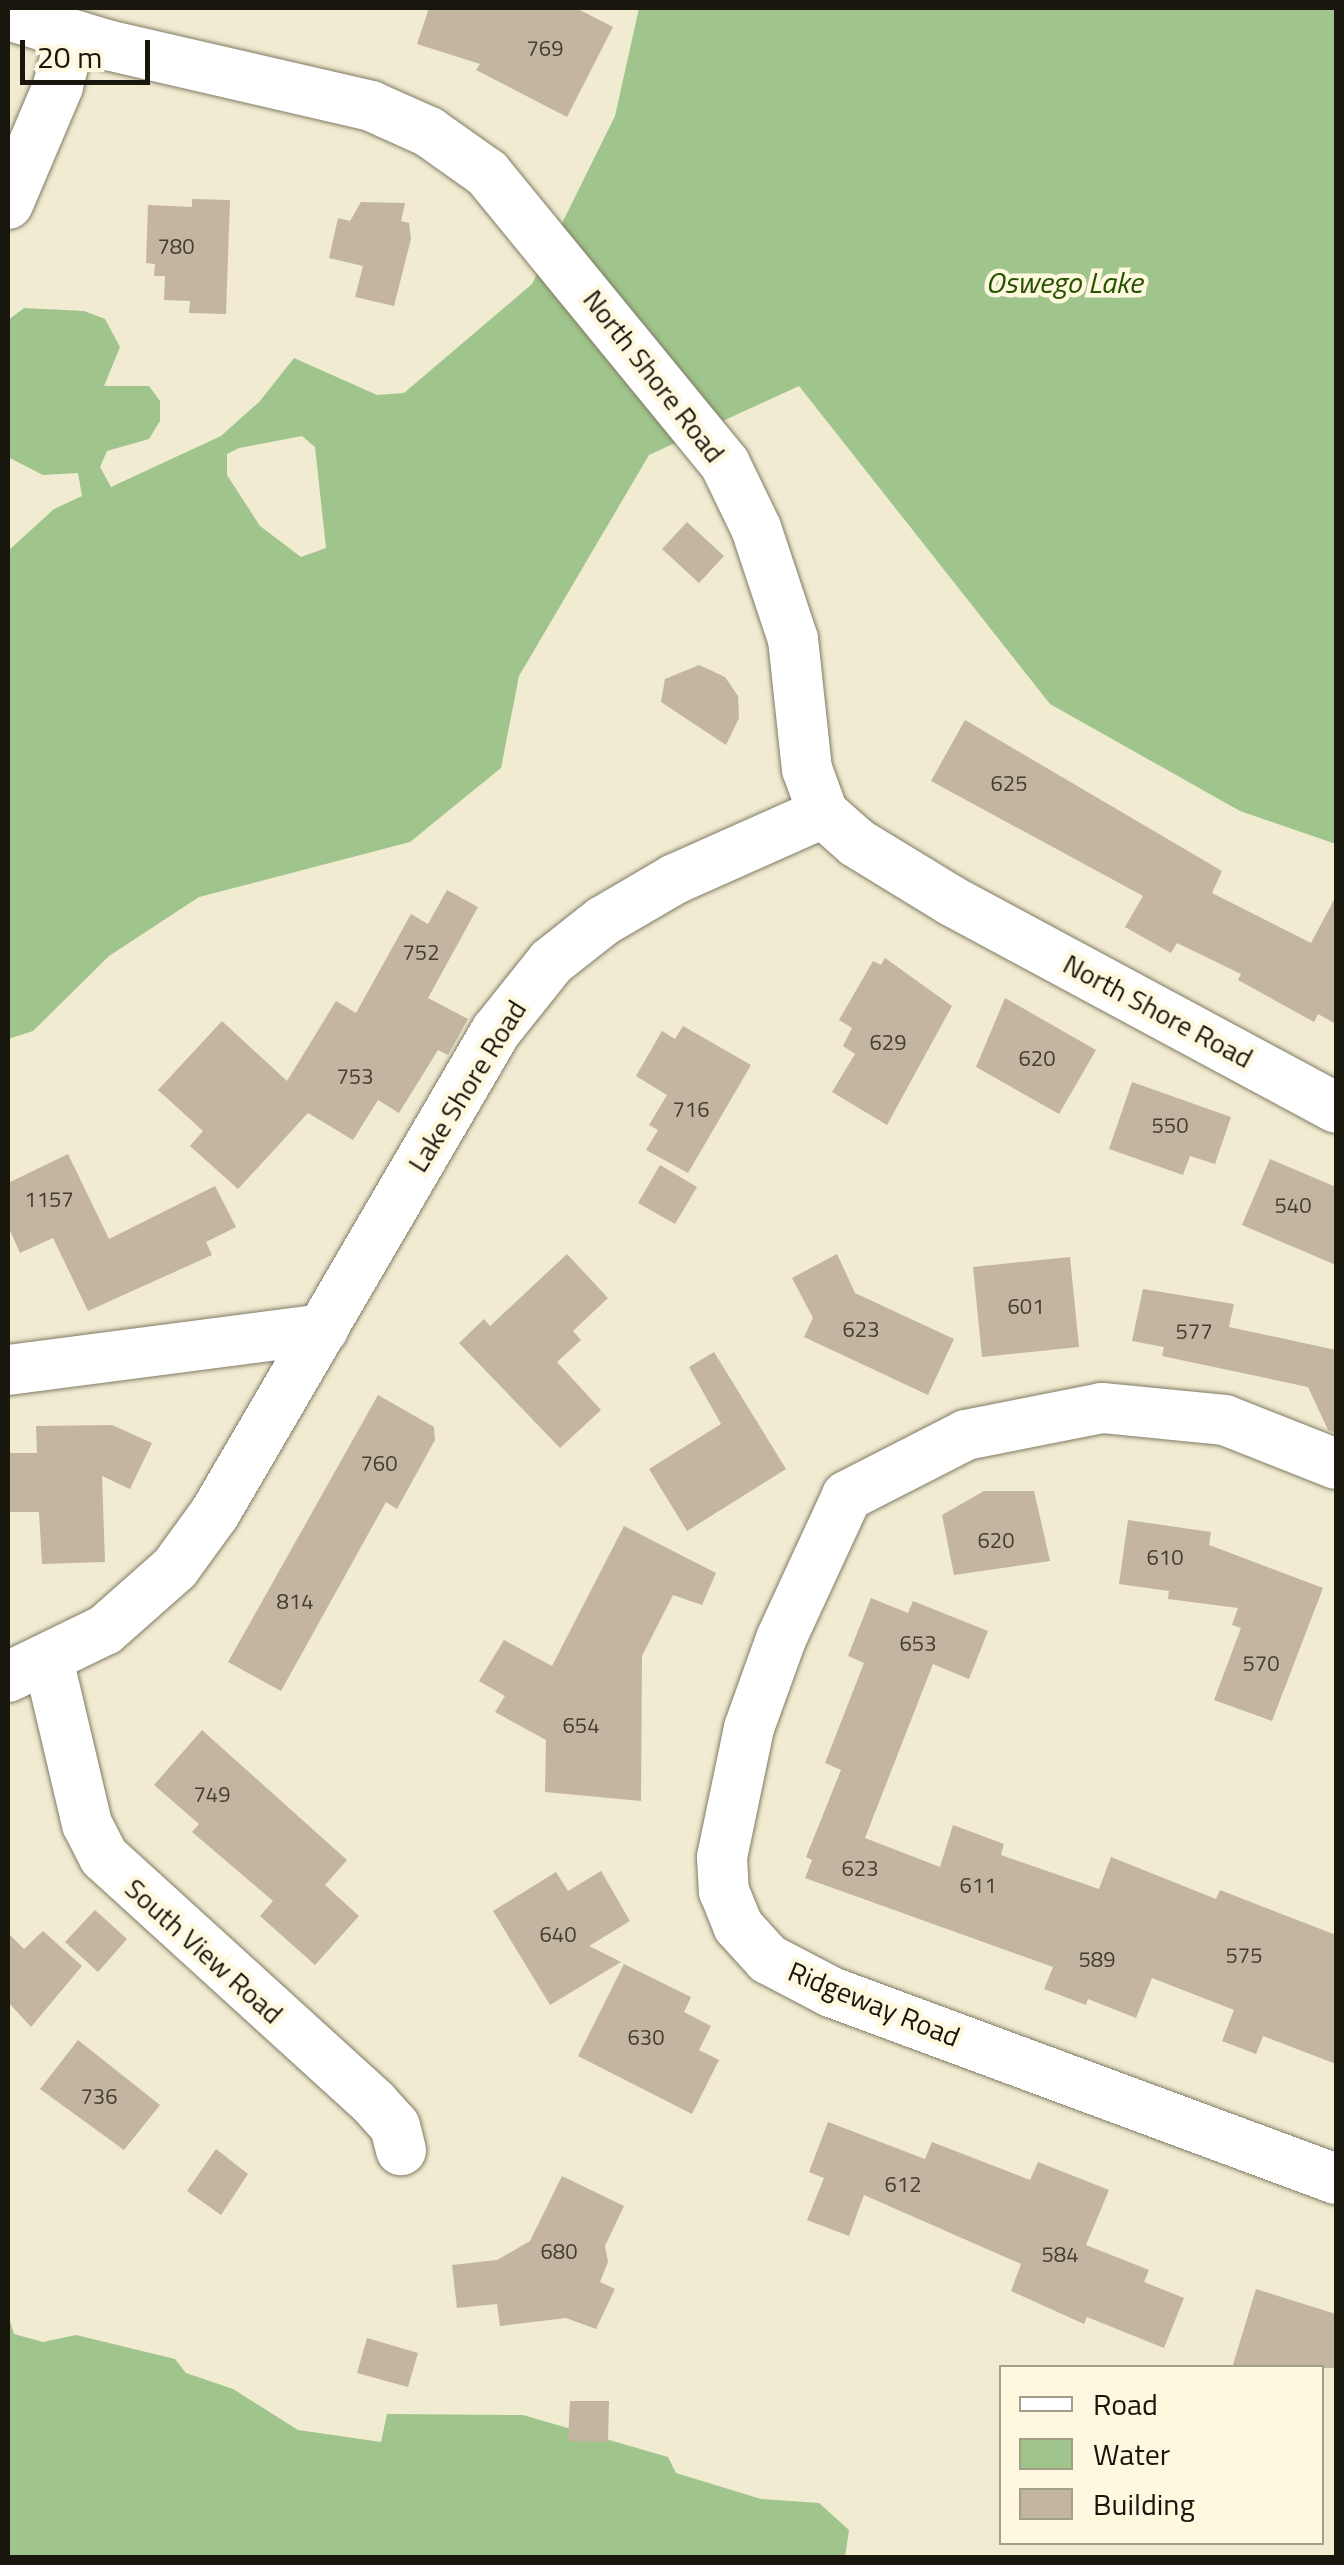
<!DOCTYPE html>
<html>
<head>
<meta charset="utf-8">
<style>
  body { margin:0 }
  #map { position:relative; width:1344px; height:2565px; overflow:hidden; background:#f0ebd1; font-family:"Titillium Web",sans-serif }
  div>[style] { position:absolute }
  .water>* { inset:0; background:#9fc58c }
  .building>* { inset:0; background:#c4b5a0 }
  .roads { filter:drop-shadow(0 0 2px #807b64) drop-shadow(0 0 2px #807b64) }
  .minor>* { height:50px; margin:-25px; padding:0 25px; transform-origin:25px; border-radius:25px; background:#fff }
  span { translate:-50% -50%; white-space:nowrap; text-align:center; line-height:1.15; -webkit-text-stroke:9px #fef8de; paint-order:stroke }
  .number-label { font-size:22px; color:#433e32 }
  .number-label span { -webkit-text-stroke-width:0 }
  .street-label { font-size:28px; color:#18160d }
  .water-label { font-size:30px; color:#265300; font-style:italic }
  .frame { position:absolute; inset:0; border:10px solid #18160d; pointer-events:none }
  .legend { position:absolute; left:999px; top:2365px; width:325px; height:180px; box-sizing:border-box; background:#fef8de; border:2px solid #a29e8a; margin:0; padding:12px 18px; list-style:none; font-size:30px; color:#18160d }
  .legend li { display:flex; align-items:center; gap:20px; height:50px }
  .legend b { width:50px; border:2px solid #a29e8a }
  .scale { position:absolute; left:20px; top:40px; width:130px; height:45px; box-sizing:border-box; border:5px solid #18160d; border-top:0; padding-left:12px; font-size:30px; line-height:35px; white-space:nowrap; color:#18160d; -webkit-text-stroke:8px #fef8de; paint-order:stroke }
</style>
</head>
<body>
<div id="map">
  <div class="water">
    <i style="clip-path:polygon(evenodd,639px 8px,1336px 8px,1336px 844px,1240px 811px,1050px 704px,799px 386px,649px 455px,519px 676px,501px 768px,410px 842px,199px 897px,109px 956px,33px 1031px,8px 1039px,8px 551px,54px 509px,82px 496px,78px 473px,43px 475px,8px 457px,8px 320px,24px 308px,84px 311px,105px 319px,120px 347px,104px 386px,149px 386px,160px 401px,160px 421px,149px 439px,107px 451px,100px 467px,111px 487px,221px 436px,260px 401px,294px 358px,377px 395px,404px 393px,532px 284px,615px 116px,639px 8px,302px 436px,315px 447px,326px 548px,301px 557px,260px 526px,227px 475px,227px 454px,239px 448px,302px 436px)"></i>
    <i style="clip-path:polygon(8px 2315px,14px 2334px,43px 2342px,76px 2335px,175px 2359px,186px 2373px,233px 2389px,298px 2430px,381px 2442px,387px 2414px,523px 2415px,668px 2457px,676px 2473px,761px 2499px,819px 2503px,849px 2530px,845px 2557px,8px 2557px)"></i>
  </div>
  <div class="building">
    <i style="clip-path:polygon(429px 8px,576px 8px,613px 27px,567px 117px,476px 70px,480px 64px,417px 44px)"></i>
    <i style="clip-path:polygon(192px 199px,230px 200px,226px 314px,189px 313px,190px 301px,164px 300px,165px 276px,154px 276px,155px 264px,146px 263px,148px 205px,192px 207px)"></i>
    <i style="clip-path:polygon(361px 202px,405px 203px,401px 221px,409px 223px,411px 239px,394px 306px,355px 297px,363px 266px,329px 258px,338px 218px,350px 221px)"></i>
    <i style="clip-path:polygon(687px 522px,724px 556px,699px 583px,662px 549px)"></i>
    <i style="clip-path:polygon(699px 665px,725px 677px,738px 696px,739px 718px,726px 745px,661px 702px,665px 679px)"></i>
    <i style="clip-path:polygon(965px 720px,1222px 871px,1212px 893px,1311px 943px,1336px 896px,1336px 1024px,1318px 1014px,1314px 1022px,1238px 980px,1241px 974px,1177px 943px,1171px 953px,1125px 927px,1143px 896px,931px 781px)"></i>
    <i style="clip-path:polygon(447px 890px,478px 907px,428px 998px,468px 1019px,448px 1055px,438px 1050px,399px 1113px,378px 1100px,353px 1140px,308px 1113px,238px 1189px,190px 1146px,203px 1131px,158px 1090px,222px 1021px,287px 1081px,336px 1001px,356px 1013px,411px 914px,428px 924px)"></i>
    <i style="clip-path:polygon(885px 958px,952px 1006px,887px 1125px,832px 1092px,855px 1054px,843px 1046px,852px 1028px,839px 1020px,873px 961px,881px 965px)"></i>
    <i style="clip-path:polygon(1005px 998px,1096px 1050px,1059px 1114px,976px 1067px)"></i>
    <i style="clip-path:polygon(683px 1026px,751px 1065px,688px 1173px,646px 1150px,658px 1130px,649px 1125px,667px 1095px,636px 1076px,662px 1031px,675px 1039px)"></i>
    <i style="clip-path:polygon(1132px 1082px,1231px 1117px,1215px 1164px,1190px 1156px,1183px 1175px,1109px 1149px)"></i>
    <i style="clip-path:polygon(68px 1154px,109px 1239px,215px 1186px,236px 1227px,206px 1242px,212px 1255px,88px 1311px,53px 1238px,20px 1253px,8px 1226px,8px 1183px)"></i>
    <i style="clip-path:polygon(1270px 1159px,1336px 1187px,1336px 1265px,1242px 1225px)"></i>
    <i style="clip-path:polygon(660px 1165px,697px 1187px,675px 1224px,638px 1203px)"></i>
    <i style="clip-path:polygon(567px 1254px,608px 1298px,573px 1331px,581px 1340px,557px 1362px,601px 1410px,560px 1448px,459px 1343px,484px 1319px,490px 1326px)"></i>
    <i style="clip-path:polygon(837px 1254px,855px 1293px,954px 1339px,928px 1395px,804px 1337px,813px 1318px,792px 1278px)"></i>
    <i style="clip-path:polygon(1070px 1257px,1079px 1347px,982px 1357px,973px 1267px)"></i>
    <i style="clip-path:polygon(1143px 1289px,1234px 1304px,1229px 1327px,1336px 1350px,1336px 1433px,1328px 1430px,1308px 1387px,1162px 1356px,1164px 1347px,1132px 1341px)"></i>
    <i style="clip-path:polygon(714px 1352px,786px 1469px,687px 1531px,649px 1469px,721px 1424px,689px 1367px)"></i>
    <i style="clip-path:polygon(378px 1395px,434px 1427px,435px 1440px,397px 1509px,386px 1502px,281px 1691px,228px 1662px)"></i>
    <i style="clip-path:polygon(112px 1425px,152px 1443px,130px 1489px,102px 1476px,105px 1562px,42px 1564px,39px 1512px,8px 1512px,8px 1453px,37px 1453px,36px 1426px)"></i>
    <i style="clip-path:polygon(984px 1491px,1034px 1491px,1050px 1561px,954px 1575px,942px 1515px)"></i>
    <i style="clip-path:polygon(1128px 1520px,1211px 1532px,1209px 1545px,1323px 1588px,1272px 1721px,1214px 1700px,1241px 1628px,1232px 1625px,1238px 1608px,1168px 1599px,1169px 1591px,1119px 1584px)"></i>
    <i style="clip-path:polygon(624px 1526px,716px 1573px,702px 1605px,673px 1595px,642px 1656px,641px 1801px,545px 1792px,546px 1740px,495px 1712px,505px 1696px,479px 1681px,504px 1640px,552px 1666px)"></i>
    <i style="clip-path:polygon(871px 1598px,908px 1613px,913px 1601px,988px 1631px,969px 1679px,933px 1664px,865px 1838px,940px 1867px,953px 1825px,1004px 1844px,1001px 1855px,1099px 1889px,1111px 1857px,1216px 1899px,1220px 1890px,1336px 1935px,1336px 2064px,1263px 2036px,1256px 2054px,1222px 2041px,1234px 2010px,1152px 1978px,1136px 2018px,1088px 1999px,1086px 2005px,1044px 1989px,1053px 1967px,805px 1878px,812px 1860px,806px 1857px,841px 1770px,825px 1763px,864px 1663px,848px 1656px)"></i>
    <i style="clip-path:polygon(202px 1730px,347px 1860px,325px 1885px,359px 1916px,315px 1965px,260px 1916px,273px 1901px,192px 1832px,199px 1824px,154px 1785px)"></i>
    <i style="clip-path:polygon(601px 1871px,630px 1921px,589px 1946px,621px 1962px,550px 2005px,493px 1911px,556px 1872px,568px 1891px)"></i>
    <i style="clip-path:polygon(95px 1910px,127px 1939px,98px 1972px,65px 1942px)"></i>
    <i style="clip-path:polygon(43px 1931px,82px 1966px,31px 2027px,8px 2002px,8px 1933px,24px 1949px)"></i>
    <i style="clip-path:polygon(624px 1964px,691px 1997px,684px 2012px,711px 2026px,699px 2050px,719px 2060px,692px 2114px,578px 2056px)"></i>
    <i style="clip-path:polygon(78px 2040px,160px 2105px,124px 2150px,40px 2089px)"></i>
    <i style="clip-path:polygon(828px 2122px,925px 2159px,932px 2142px,1030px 2180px,1038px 2162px,1109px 2190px,1086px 2245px,1149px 2270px,1144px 2282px,1184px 2298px,1164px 2348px,1087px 2317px,1084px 2324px,1011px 2291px,1021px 2264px,864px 2195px,849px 2236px,807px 2220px,824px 2178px,809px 2172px)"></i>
    <i style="clip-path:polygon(216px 2149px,248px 2174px,221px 2215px,187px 2191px)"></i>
    <i style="clip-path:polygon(562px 2176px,624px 2206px,605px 2246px,608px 2262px,600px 2282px,615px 2289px,596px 2329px,566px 2318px,500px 2326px,497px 2304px,457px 2308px,452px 2265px,497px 2260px,530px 2241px)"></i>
    <i style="clip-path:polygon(1256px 2289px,1336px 2314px,1336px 2368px,1232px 2368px)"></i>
    <i style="clip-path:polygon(367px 2338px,418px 2353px,408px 2387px,357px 2373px)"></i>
    <i style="clip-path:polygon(570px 2401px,609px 2401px,608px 2442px,568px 2441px)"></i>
  </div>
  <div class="roads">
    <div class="minor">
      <i style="left:8px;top:15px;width:103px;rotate:16.9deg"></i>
      <i style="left:107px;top:45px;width:271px;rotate:13deg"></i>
      <i style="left:371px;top:106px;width:64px;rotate:24.1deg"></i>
      <i style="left:429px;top:132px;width:71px;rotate:35.3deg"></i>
      <i style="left:487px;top:173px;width:376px;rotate:50.7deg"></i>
      <i style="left:725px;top:464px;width:71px;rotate:64.2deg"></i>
      <i style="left:756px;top:528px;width:117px;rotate:71.6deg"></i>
      <i style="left:793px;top:639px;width:131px;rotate:83.9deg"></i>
      <i style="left:807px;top:769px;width:47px;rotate:70deg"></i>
      <i style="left:823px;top:813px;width:45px;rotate:41.4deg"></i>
      <i style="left:857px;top:843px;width:111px;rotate:31.4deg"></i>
      <i style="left:952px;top:901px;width:436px;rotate:28.3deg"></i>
      <i style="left:8px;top:204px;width:128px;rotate:-67deg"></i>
      <i style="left:58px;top:86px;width:53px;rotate:-75.7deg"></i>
      <i style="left:8px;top:1370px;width:318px;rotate:-7.4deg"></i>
      <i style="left:1336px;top:1464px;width:119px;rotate:-158.4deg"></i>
      <i style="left:1225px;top:1420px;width:124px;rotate:-174.4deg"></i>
      <i style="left:1102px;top:1408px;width:139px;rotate:168.8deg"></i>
      <i style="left:966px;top:1435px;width:134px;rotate:152.9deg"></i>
      <i style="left:847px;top:1496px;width:157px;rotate:114.8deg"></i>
      <i style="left:781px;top:1639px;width:95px;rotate:109.8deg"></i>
      <i style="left:749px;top:1728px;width:132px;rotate:101.8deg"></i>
      <i style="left:722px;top:1857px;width:34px;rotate:87deg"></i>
      <i style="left:724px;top:1891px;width:38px;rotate:68deg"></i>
      <i style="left:738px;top:1926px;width:45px;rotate:47.7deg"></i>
      <i style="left:768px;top:1959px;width:71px;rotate:27.6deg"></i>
      <i style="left:831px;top:1992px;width:539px;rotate:20.32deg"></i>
      <i style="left:48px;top:1659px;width:170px;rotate:76.7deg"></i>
      <i style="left:87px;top:1824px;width:37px;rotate:63deg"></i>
      <i style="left:104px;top:1857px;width:365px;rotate:42.3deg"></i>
      <i style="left:374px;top:2103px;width:31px;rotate:48deg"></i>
      <i style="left:395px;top:2126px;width:25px;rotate:76deg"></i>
      <i style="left:8px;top:1677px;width:108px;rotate:-25.9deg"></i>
      <i style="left:105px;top:1630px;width:94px;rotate:-41.5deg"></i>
      <i style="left:175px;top:1568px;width:68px;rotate:-54deg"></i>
      <i style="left:215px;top:1513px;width:558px;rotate:-59.76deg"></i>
      <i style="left:496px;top:1031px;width:88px;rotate:-51.4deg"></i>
      <i style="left:551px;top:962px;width:66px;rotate:-38.3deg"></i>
      <i style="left:603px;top:921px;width:83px;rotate:-30.3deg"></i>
      <i style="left:675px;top:879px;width:162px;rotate:-24deg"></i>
    </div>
  </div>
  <div class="number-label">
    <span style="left:545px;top:49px">769</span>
    <span style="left:176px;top:247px">780</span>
    <span style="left:1009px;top:784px">625</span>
    <span style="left:421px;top:953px">752</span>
    <span style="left:888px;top:1043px">629</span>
    <span style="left:1037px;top:1059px">620</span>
    <span style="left:355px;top:1077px">753</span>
    <span style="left:691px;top:1110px">716</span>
    <span style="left:1170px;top:1126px">550</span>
    <span style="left:49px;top:1200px">1157</span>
    <span style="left:1293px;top:1206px">540</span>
    <span style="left:1026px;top:1307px">601</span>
    <span style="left:861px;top:1330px">623</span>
    <span style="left:1194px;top:1332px">577</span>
    <span style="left:379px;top:1464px">760</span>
    <span style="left:996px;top:1541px">620</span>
    <span style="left:1165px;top:1558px">610</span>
    <span style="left:295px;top:1602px">814</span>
    <span style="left:918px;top:1644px">653</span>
    <span style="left:1261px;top:1664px">570</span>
    <span style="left:581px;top:1726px">654</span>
    <span style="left:212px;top:1795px">749</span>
    <span style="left:860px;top:1869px">623</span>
    <span style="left:978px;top:1886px">611</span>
    <span style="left:558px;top:1935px">640</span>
    <span style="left:1244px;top:1956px">575</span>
    <span style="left:1097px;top:1960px">589</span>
    <span style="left:646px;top:2038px">630</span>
    <span style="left:99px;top:2097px">736</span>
    <span style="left:903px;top:2185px">612</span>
    <span style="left:559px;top:2252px">680</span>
    <span style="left:1060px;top:2255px">584</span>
  </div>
  <div class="street-label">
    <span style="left:654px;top:376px;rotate:52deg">North Shore Road</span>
    <span style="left:1158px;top:1011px;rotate:28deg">North Shore Road</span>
    <span style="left:467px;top:1086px;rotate:-58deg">Lake Shore Road</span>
    <span style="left:204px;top:1951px;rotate:42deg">South View Road</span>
    <span style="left:874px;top:2004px;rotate:22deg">Ridgeway Road</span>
  </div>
  <div class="water-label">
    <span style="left:1064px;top:282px">Oswego Lake</span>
  </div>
  <div class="frame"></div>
  <ul class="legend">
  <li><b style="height:12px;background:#fff"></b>Road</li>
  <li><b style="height:28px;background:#9fc58c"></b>Water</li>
  <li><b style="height:28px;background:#c4b5a0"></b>Building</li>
  </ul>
  <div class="scale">20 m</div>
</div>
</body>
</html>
